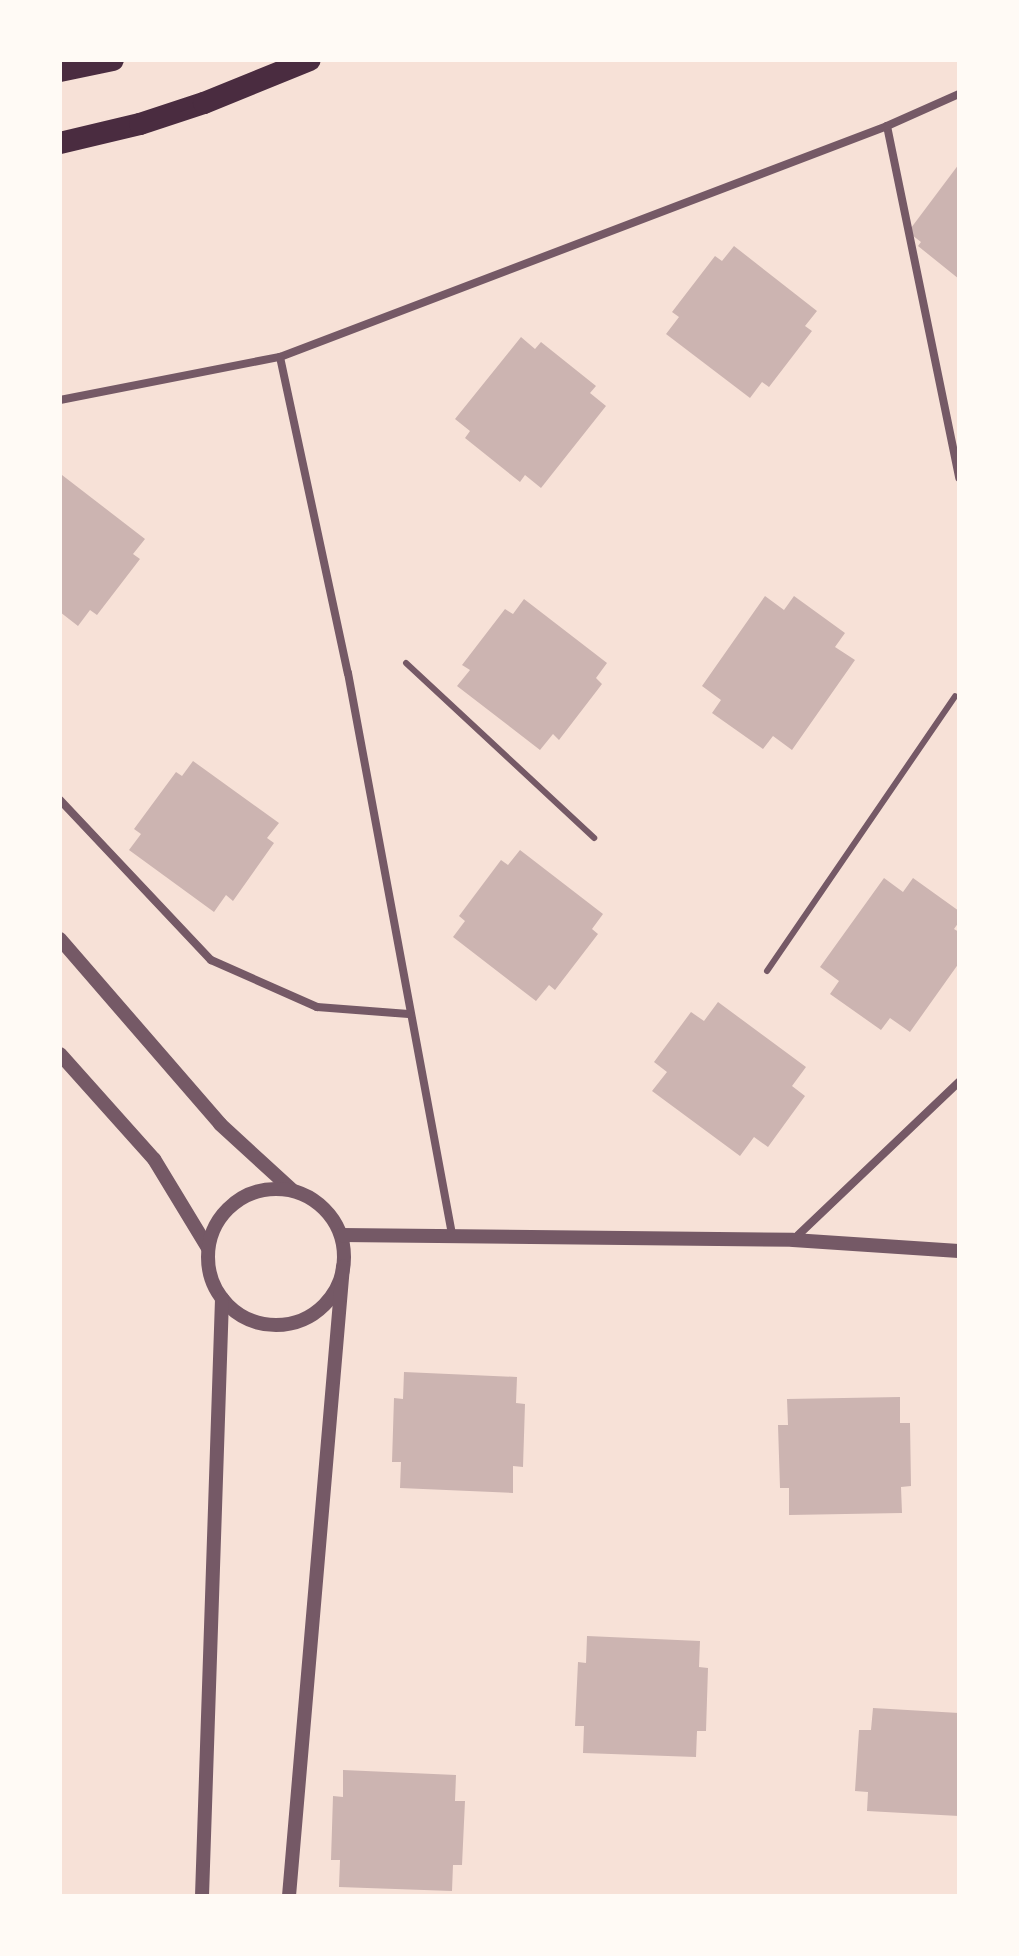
<!DOCTYPE html>
<html>
<head>
<meta charset="utf-8">
<style>
  body { margin:0 }
  #map { position:relative; width:1019px; height:1956px; overflow:hidden; background:#f7e1d7; font-family:"Sofia Sans Condensed",sans-serif }
  div>[style] { position:absolute }
  .building>* { inset:0; background:#ccb4b1 }
  .service>* { height:6px; margin:-3px; padding:0 3px; transform-origin:3px; border-radius:3px; background:#755966 }
  .minor>* { height:8px; margin:-4px; padding:0 4px; transform-origin:4px; border-radius:4px; background:#755966 }
  .tertiary>* { height:14px; margin:-7px; padding:0 7px; transform-origin:7px; border-radius:7px; background:#755966 }
  .tertiary>.ring { margin:-7px; padding:0; box-sizing:content-box; background:none; border:14px solid #755966; border-radius:50% }
  .trunk>* { height:22px; margin:-11px; padding:0 11px; transform-origin:11px; border-radius:11px; background:#4a2c40 }
  span { translate:-50% -50%; white-space:nowrap; text-align:center; line-height:1.15; -webkit-text-stroke:6px #fffaf5; paint-order:stroke }
  .frame { position:absolute; inset:0; border:62px solid #fffaf5; pointer-events:none }
</style>
</head>
<body>
<div id="map">
  <div class="building">
    <i style="clip-path:polygon(959px 164px,959px 279px,918px 246px,921px 242px,908px 232px)"></i>
    <i style="clip-path:polygon(734px 246px,817px 311px,805px 326px,812px 331px,769px 387px,762px 382px,750px 398px,666px 334px,679px 317px,672px 312px,715px 256px,722px 261px)"></i>
    <i style="clip-path:polygon(521px 337px,535px 349px,541px 342px,596px 386px,590px 393px,606px 406px,541px 488px,525px 475px,520px 482px,465px 438px,470px 431px,455px 419px)"></i>
    <i style="clip-path:polygon(62px 475px,145px 539px,133px 554px,140px 559px,97px 615px,90px 610px,78px 626px,60px 612px)"></i>
    <i style="clip-path:polygon(765px 596px,784px 610px,794px 596px,845px 633px,835px 647px,855px 660px,792px 750px,773px 736px,763px 749px,712px 713px,721px 700px,702px 686px)"></i>
    <i style="clip-path:polygon(524px 599px,607px 663px,596px 678px,602px 684px,559px 740px,553px 734px,540px 750px,457px 686px,470px 670px,462px 665px,505px 609px,513px 614px)"></i>
    <i style="clip-path:polygon(193px 761px,279px 823px,267px 838px,274px 843px,233px 901px,226px 895px,214px 912px,129px 850px,141px 834px,134px 829px,176px 772px,182px 776px)"></i>
    <i style="clip-path:polygon(520px 850px,603px 914px,592px 929px,598px 934px,555px 990px,549px 985px,536px 1001px,453px 937px,465px 921px,459px 916px,501px 860px,508px 865px)"></i>
    <i style="clip-path:polygon(884px 878px,903px 892px,913px 878px,959px 911px,959px 922px,954px 929px,959px 932px,959px 963px,910px 1032px,890px 1018px,881px 1030px,830px 994px,839px 981px,820px 967px)"></i>
    <i style="clip-path:polygon(718px 1002px,806px 1067px,792px 1086px,805px 1096px,768px 1147px,754px 1137px,740px 1156px,652px 1091px,667px 1072px,654px 1062px,691px 1012px,704px 1021px)"></i>
    <i style="clip-path:polygon(404px 1372px,517px 1377px,516px 1403px,525px 1404px,523px 1467px,513px 1466px,513px 1493px,400px 1488px,401px 1462px,392px 1462px,394px 1398px,403px 1399px)"></i>
    <i style="clip-path:polygon(900px 1397px,900px 1423px,910px 1423px,911px 1486px,901px 1487px,902px 1513px,789px 1515px,789px 1488px,780px 1488px,778px 1425px,788px 1425px,787px 1399px)"></i>
    <i style="clip-path:polygon(587px 1636px,700px 1641px,699px 1667px,708px 1668px,706px 1731px,697px 1731px,696px 1757px,583px 1753px,584px 1726px,575px 1726px,578px 1662px,586px 1663px)"></i>
    <i style="clip-path:polygon(873px 1708px,959px 1713px,959px 1816px,867px 1811px,868px 1792px,855px 1791px,859px 1730px,871px 1730px)"></i>
    <i style="clip-path:polygon(343px 1770px,456px 1775px,455px 1801px,465px 1801px,462px 1865px,453px 1865px,452px 1891px,339px 1887px,340px 1860px,331px 1860px,333px 1796px,343px 1797px)"></i>
  </div>
  <div class="service">
    <i style="left:406px;top:663px;width:257px;rotate:42.9deg"></i>
    <i style="left:767px;top:971px;width:333px;rotate:-55.6deg"></i>
  </div>
  <div class="minor">
    <i style="left:887px;top:126px;width:359px;rotate:78.4deg"></i>
    <i style="left:280px;top:357px;width:323px;rotate:77.9deg"></i>
    <i style="left:348px;top:673px;width:571px;rotate:79.5deg"></i>
    <i style="left:60px;top:400px;width:224px;rotate:-11.1deg"></i>
    <i style="left:280px;top:357px;width:649px;rotate:-20.83deg"></i>
    <i style="left:887px;top:126px;width:79px;rotate:-24deg"></i>
    <i style="left:60px;top:800px;width:220px;rotate:46.7deg"></i>
    <i style="left:211px;top:960px;width:116px;rotate:23.9deg"></i>
    <i style="left:317px;top:1007px;width:92px;rotate:4.4deg"></i>
    <i style="left:794px;top:1239px;width:228px;rotate:-43.6deg"></i>
  </div>
  <div class="tertiary">
    <i style="left:60px;top:939px;width:245px;rotate:49.1deg"></i>
    <i style="left:220px;top:1124px;width:98px;rotate:42.5deg"></i>
    <i style="left:60px;top:1054px;width:141px;rotate:48.2deg"></i>
    <i style="left:154px;top:1159px;width:104px;rotate:58.8deg"></i>
    <i class="ring" style="left:208px;top:1189px;width:122px;height:122px"></i>
    <i style="left:341px;top:1235px;width:452px;rotate:0.6deg"></i>
    <i style="left:793px;top:1240px;width:166px;rotate:3.8deg"></i>
    <i style="left:202px;top:1896px;width:598px;rotate:-88.08deg"></i>
    <i style="left:289px;top:1896px;width:632px;rotate:-85.1deg"></i>
  </div>
  <div class="trunk">
    <i style="left:60px;top:71px;width:54px;rotate:-11.7deg"></i>
    <i style="left:60px;top:143px;width:82px;rotate:-13.4deg"></i>
    <i style="left:140px;top:124px;width:67px;rotate:-18.2deg"></i>
    <i style="left:204px;top:103px;width:114px;rotate:-22.1deg"></i>
  </div>
  <div class="frame"></div>
</div>
</body>
</html>
